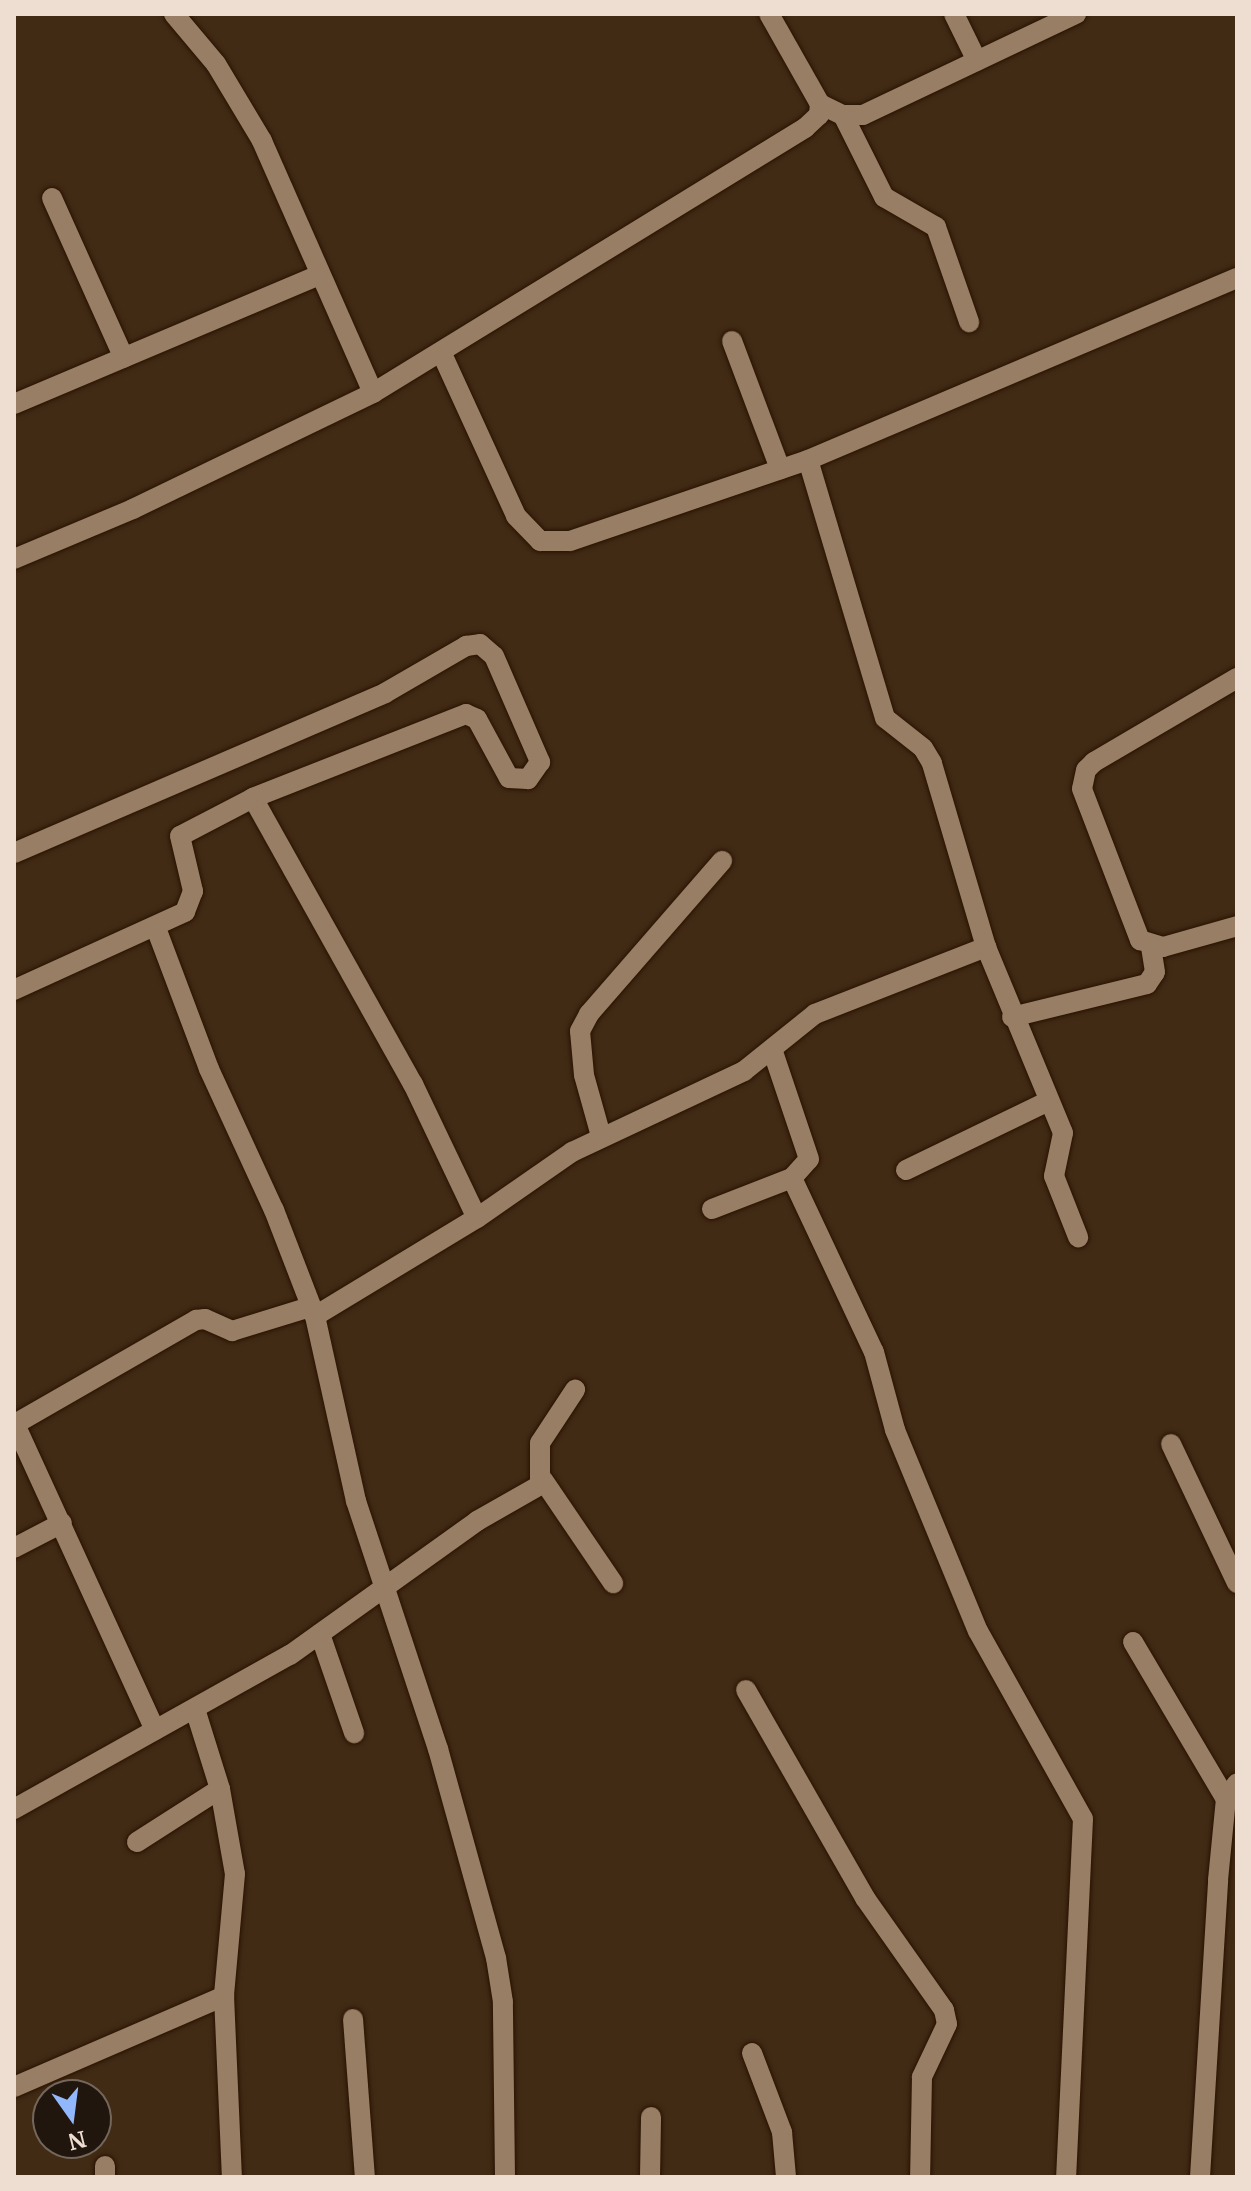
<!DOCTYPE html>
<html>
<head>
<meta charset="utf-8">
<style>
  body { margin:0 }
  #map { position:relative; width:1251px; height:2191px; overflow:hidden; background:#422b15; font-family:Merriweather,serif }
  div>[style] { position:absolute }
  .roads { filter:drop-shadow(0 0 2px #281300) drop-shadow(0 0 2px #281300) }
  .minor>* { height:20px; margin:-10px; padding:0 10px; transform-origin:10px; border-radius:10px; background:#987e65 }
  span { translate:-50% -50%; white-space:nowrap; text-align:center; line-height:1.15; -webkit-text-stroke:6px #21160d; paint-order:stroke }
  .frame { position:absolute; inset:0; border:16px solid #edded1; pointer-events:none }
  .north { position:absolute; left:32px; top:2079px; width:80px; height:80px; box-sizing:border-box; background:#21160d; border:2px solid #73665b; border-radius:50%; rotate:166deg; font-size:22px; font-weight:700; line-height:32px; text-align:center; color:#edded1 }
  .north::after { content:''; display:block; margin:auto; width:28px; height:36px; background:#91b8fd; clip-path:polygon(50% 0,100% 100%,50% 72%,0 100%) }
</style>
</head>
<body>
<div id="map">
  <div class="roads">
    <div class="minor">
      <i style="left:174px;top:14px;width:65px;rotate:50deg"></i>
      <i style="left:216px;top:64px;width:90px;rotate:59.1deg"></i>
      <i style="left:262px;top:141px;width:275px;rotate:66.2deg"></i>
      <i style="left:954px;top:14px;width:52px;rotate:63.9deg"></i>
      <i style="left:820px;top:104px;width:25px;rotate:26deg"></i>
      <i style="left:843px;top:115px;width:20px"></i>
      <i style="left:863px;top:115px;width:236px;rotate:-25.4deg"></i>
      <i style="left:843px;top:115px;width:92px;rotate:63.4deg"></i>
      <i style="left:884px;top:197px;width:60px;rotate:30deg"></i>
      <i style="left:936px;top:227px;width:101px;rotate:70.8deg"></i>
      <i style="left:52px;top:198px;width:175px;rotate:65.8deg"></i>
      <i style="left:732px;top:341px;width:137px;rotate:69.4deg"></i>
      <i style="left:442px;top:354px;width:178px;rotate:65.4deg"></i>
      <i style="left:516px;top:516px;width:35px;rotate:46deg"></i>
      <i style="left:540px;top:541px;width:30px"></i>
      <i style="left:570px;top:541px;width:251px;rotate:-18.8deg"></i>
      <i style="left:14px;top:404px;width:332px;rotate:-22.9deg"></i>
      <i style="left:14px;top:559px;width:129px;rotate:-22.8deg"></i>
      <i style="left:133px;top:509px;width:267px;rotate:-25.8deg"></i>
      <i style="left:373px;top:393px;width:507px;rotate:-31.53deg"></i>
      <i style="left:805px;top:128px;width:19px;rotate:-43deg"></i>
      <i style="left:819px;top:115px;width:11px;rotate:-85deg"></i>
      <i style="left:820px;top:104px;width:103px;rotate:-119.5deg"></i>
      <i style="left:1237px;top:678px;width:166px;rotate:149.6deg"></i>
      <i style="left:1094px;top:762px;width:11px;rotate:135deg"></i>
      <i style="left:1086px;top:770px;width:19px;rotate:102deg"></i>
      <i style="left:1082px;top:789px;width:162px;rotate:69deg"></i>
      <i style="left:1140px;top:940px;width:24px;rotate:17deg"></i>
      <i style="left:1163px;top:947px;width:77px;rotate:-15.8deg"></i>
      <i style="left:253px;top:798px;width:328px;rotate:60.8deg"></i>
      <i style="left:413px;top:1084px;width:148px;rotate:64.5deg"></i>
      <i style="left:14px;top:853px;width:404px;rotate:-23.3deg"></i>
      <i style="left:385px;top:693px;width:94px;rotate:-30.1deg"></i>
      <i style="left:466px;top:646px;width:14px;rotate:-8deg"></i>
      <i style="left:480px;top:644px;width:18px;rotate:41deg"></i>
      <i style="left:494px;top:656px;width:116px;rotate:66.5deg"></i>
      <i style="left:540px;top:762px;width:21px;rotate:125deg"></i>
      <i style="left:528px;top:779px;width:19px;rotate:-177deg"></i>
      <i style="left:509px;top:778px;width:67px;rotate:-118.5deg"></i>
      <i style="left:477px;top:719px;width:12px;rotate:-156deg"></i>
      <i style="left:466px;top:714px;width:229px;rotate:158.5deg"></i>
      <i style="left:253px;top:798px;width:82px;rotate:152.5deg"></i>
      <i style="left:180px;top:836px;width:57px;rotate:76.7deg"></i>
      <i style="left:193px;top:891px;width:22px;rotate:111deg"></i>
      <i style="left:185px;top:912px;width:188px;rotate:155.5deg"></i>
      <i style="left:156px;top:928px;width:151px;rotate:69.4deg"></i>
      <i style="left:209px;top:1069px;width:155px;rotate:65.3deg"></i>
      <i style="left:274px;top:1210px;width:114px;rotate:68.9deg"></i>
      <i style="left:986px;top:947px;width:201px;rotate:67.5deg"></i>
      <i style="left:1063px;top:1133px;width:44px;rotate:101.8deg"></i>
      <i style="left:1054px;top:1176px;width:66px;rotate:68.5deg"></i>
      <i style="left:1012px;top:1017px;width:139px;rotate:-13.7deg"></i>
      <i style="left:1147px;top:984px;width:14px;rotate:-56deg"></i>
      <i style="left:1155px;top:972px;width:26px;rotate:-99deg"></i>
      <i style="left:601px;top:1136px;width:63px;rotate:-105.6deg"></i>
      <i style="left:584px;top:1075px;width:44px;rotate:-95.2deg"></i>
      <i style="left:580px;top:1031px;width:19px;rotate:-62deg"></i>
      <i style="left:589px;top:1014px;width:203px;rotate:-49deg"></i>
      <i style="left:906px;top:1170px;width:159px;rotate:-25.8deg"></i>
      <i style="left:792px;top:1178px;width:192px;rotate:64.8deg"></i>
      <i style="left:874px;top:1352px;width:81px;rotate:74.9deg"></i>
      <i style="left:895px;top:1430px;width:217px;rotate:67.6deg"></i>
      <i style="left:978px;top:1631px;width:215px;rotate:60.8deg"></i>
      <i style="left:1083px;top:1819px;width:358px;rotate:92.7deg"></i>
      <i style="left:712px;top:1209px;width:86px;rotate:-21.2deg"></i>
      <i style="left:792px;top:1178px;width:25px;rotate:-48deg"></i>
      <i style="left:809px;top:1159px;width:116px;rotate:-108.6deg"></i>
      <i style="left:1171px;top:1444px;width:154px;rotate:64.6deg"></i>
      <i style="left:543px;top:1480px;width:125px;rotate:55.8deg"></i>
      <i style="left:14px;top:1548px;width:54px;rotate:-27.5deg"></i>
      <i style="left:320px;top:1634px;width:105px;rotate:71deg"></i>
      <i style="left:1133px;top:1642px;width:182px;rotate:59.4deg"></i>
      <i style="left:746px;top:1690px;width:240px;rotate:60.2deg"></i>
      <i style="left:865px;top:1898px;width:137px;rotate:54.8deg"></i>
      <i style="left:944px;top:2010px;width:14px;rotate:78deg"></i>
      <i style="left:947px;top:2024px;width:59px;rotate:115.3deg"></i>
      <i style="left:922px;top:2077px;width:100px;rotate:91.1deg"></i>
      <i style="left:195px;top:1709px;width:84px;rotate:72.6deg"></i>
      <i style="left:220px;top:1789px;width:86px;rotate:80deg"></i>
      <i style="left:235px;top:1874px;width:122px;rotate:95.2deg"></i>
      <i style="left:224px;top:1996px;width:181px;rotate:87.5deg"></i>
      <i style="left:155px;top:1730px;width:337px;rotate:-114.6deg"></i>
      <i style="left:15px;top:1424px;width:209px;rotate:-29.9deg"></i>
      <i style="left:196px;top:1320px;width:9px;rotate:-6deg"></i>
      <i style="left:205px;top:1319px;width:30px;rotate:24deg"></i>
      <i style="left:232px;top:1331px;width:82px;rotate:-17.1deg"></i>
      <i style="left:14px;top:1809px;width:316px;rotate:-29.2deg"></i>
      <i style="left:290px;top:1655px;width:230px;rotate:-35.6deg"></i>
      <i style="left:477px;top:1521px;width:73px;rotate:-29.7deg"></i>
      <i style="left:540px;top:1485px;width:42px;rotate:-90deg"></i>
      <i style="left:540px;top:1443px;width:64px;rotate:-56.6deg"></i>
      <i style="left:137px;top:1842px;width:98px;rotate:-32.6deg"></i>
      <i style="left:353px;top:2019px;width:158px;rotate:85.7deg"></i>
      <i style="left:752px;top:2053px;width:85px;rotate:69.2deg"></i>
      <i style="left:782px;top:2132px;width:45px;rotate:84.9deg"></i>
      <i style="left:14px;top:2087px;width:229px;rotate:-23.4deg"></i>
      <i style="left:105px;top:2177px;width:11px;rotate:-90deg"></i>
      <i style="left:505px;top:2177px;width:175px;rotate:-90.7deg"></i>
      <i style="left:503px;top:2002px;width:45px;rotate:-99deg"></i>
      <i style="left:496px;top:1958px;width:217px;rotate:-105.5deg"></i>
      <i style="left:438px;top:1749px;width:261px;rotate:-108.3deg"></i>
      <i style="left:356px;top:1501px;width:189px;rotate:-102.5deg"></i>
      <i style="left:315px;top:1316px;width:189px;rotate:-31.2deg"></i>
      <i style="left:477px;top:1218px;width:116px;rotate:-34.8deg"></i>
      <i style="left:572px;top:1152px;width:190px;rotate:-25.2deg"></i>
      <i style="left:744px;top:1071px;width:91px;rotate:-38.8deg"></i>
      <i style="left:815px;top:1014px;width:184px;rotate:-21.4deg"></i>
      <i style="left:986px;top:947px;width:192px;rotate:-106.4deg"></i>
      <i style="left:932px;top:763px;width:17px;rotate:-121deg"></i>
      <i style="left:923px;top:748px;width:48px;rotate:-141.7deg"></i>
      <i style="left:885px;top:718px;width:269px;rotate:-106.6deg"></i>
      <i style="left:808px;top:460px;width:466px;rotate:-23deg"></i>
      <i style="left:650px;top:2177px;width:60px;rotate:-89deg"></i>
      <i style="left:1200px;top:2177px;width:298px;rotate:-86.5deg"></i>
      <i style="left:1218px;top:1880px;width:81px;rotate:-84.4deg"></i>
      <i style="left:1226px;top:1799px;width:19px;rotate:-55deg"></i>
    </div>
  </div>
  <div class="frame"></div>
  <div class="north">N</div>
</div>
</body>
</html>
